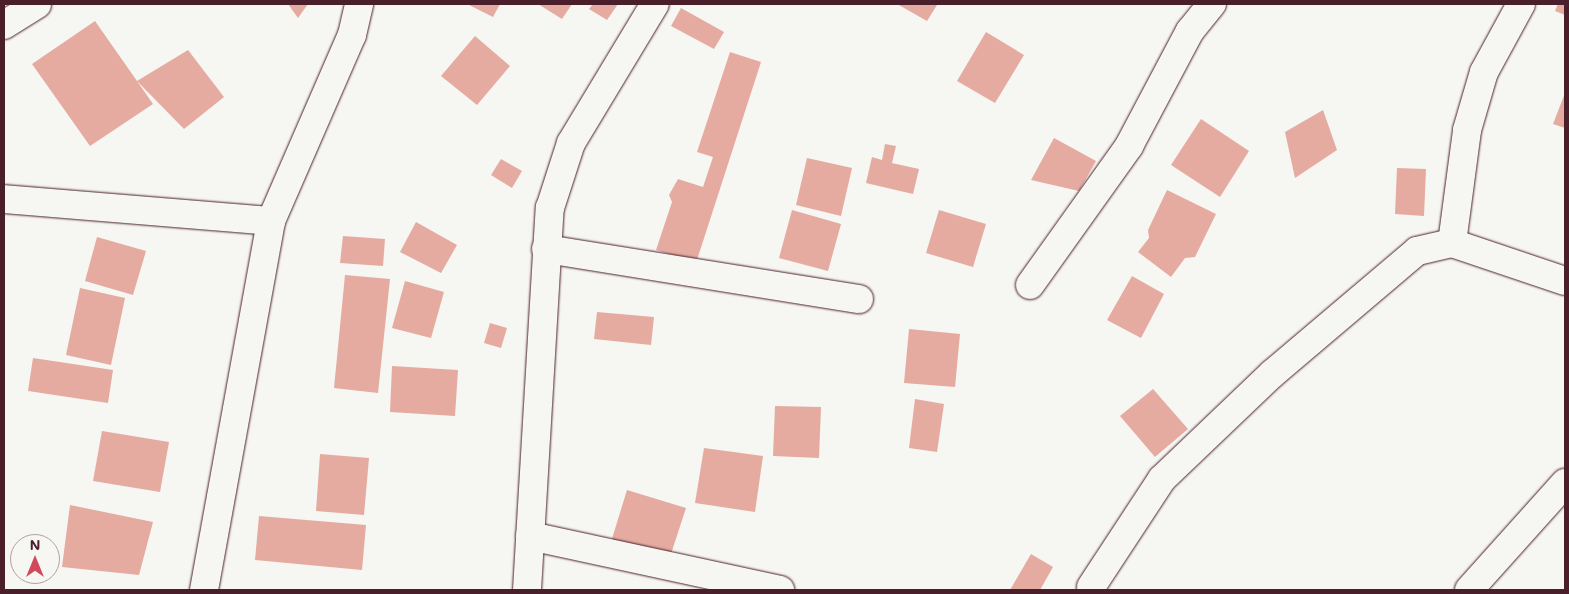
<!DOCTYPE html>
<html>
<head>
<meta charset="utf-8">
<style>
  body { margin:0 }
  #map { position:relative; width:1569px; height:594px; overflow:hidden; background:#f6f6f2; font-family:Mali,sans-serif }
  div>[style] { position:absolute }
  .building>* { inset:0; background:#e5aba1 }
  .roads { filter:drop-shadow(0 0 1px #4a1f2b) drop-shadow(0 0 1px #4a1f2b) }
  .minor>* { height:28px; margin:-14px; padding:0 14px; transform-origin:14px; border-radius:14px; background:#f6f6f2 }
  span { translate:-50% -50%; white-space:nowrap; text-align:center; line-height:1.15; -webkit-text-stroke:4.5px #f6f6f2; paint-order:stroke }
  .frame { position:absolute; inset:0; border:5px solid #4a1f2b; pointer-events:none }
  .north { position:absolute; left:10px; top:534px; width:50px; height:50px; box-sizing:border-box; background:#f6f6f2; border:1px solid #b1a0a2; border-radius:50%; rotate:0deg; font-size:14px; font-weight:700; line-height:20px; text-align:center; color:#4a1f2b }
  .north::after { content:''; display:block; margin:auto; width:18px; height:22px; background:#d1495b; clip-path:polygon(50% 0,100% 100%,50% 72%,0 100%) }
</style>
</head>
<body>
<div id="map">
  <div class="building">
    <i style="clip-path:polygon(288px 4px,308px 4px,298px 18px)"></i>
    <i style="clip-path:polygon(467px 4px,500px 4px,493px 17px)"></i>
    <i style="clip-path:polygon(538px 4px,572px 4px,562px 19px)"></i>
    <i style="clip-path:polygon(593px 4px,618px 4px,607px 20px,589px 9px)"></i>
    <i style="clip-path:polygon(897px 4px,936px 4px,937px 5px,927px 21px)"></i>
    <i style="clip-path:polygon(1558px 4px,1565px 4px,1565px 15px,1555px 11px)"></i>
    <i style="clip-path:polygon(681px 8px,724px 32px,714px 49px,671px 26px)"></i>
    <i style="clip-path:polygon(95px 21px,137px 81px,188px 50px,224px 97px,184px 129px,137px 81px,153px 104px,90px 146px,32px 64px)"></i>
    <i style="clip-path:polygon(986px 32px,1024px 55px,995px 103px,957px 81px)"></i>
    <i style="clip-path:polygon(475px 36px,510px 66px,477px 105px,441px 76px)"></i>
    <i style="clip-path:polygon(730px 52px,761px 62px,696px 263px,656px 250px,672px 202px,669px 195px,678px 179px,703px 187px,713px 157px,697px 152px)"></i>
    <i style="clip-path:polygon(1565px 93px,1565px 128px,1553px 124px)"></i>
    <i style="clip-path:polygon(1323px 110px,1337px 150px,1295px 178px,1285px 132px)"></i>
    <i style="clip-path:polygon(1201px 119px,1249px 151px,1220px 197px,1171px 165px)"></i>
    <i style="clip-path:polygon(1054px 138px,1096px 161px,1079px 191px,1031px 180px)"></i>
    <i style="clip-path:polygon(885px 144px,896px 146px,892px 163px,919px 169px,913px 194px,866px 183px,872px 157px,882px 160px)"></i>
    <i style="clip-path:polygon(807px 158px,852px 168px,841px 216px,796px 205px)"></i>
    <i style="clip-path:polygon(501px 159px,522px 171px,512px 188px,491px 175px)"></i>
    <i style="clip-path:polygon(1397px 168px,1426px 169px,1424px 216px,1395px 214px)"></i>
    <i style="clip-path:polygon(1167px 190px,1216px 214px,1195px 257px,1185px 258px,1171px 277px,1138px 252px,1149px 238px,1148px 230px)"></i>
    <i style="clip-path:polygon(792px 210px,841px 224px,828px 271px,779px 258px)"></i>
    <i style="clip-path:polygon(939px 210px,986px 224px,973px 267px,926px 253px)"></i>
    <i style="clip-path:polygon(416px 222px,457px 245px,441px 273px,400px 252px)"></i>
    <i style="clip-path:polygon(343px 236px,385px 239px,383px 266px,340px 263px)"></i>
    <i style="clip-path:polygon(97px 237px,146px 251px,133px 295px,85px 281px)"></i>
    <i style="clip-path:polygon(345px 275px,390px 279px,378px 393px,334px 388px)"></i>
    <i style="clip-path:polygon(1132px 276px,1164px 294px,1141px 338px,1107px 320px)"></i>
    <i style="clip-path:polygon(405px 281px,444px 292px,431px 338px,392px 328px)"></i>
    <i style="clip-path:polygon(80px 288px,125px 298px,111px 365px,66px 355px)"></i>
    <i style="clip-path:polygon(597px 312px,654px 317px,651px 345px,594px 339px)"></i>
    <i style="clip-path:polygon(490px 323px,507px 328px,501px 348px,484px 343px)"></i>
    <i style="clip-path:polygon(909px 329px,960px 334px,955px 387px,904px 383px)"></i>
    <i style="clip-path:polygon(33px 358px,113px 370px,108px 403px,28px 391px)"></i>
    <i style="clip-path:polygon(392px 366px,458px 370px,455px 416px,390px 412px)"></i>
    <i style="clip-path:polygon(1153px 389px,1188px 429px,1155px 457px,1120px 416px)"></i>
    <i style="clip-path:polygon(915px 399px,944px 404px,937px 452px,909px 448px)"></i>
    <i style="clip-path:polygon(775px 406px,821px 407px,819px 458px,773px 456px)"></i>
    <i style="clip-path:polygon(102px 431px,169px 442px,160px 492px,93px 481px)"></i>
    <i style="clip-path:polygon(704px 448px,763px 456px,755px 512px,695px 503px)"></i>
    <i style="clip-path:polygon(320px 454px,369px 458px,364px 515px,316px 511px)"></i>
    <i style="clip-path:polygon(627px 490px,686px 508px,669px 560px,611px 542px)"></i>
    <i style="clip-path:polygon(70px 505px,153px 522px,139px 575px,62px 567px)"></i>
    <i style="clip-path:polygon(259px 516px,366px 525px,362px 570px,255px 560px)"></i>
    <i style="clip-path:polygon(1031px 554px,1053px 567px,1040px 590px,1010px 590px)"></i>
  </div>
  <div class="roads">
    <div class="minor">
      <i style="left:4px;top:25px;width:39px;rotate:-32deg"></i>
      <i style="left:4px;top:199px;width:268px;rotate:4.7deg"></i>
      <i style="left:1452px;top:243px;width:114px;rotate:-82.4deg"></i>
      <i style="left:1467px;top:130px;width:60px;rotate:-73.7deg"></i>
      <i style="left:1484px;top:72px;width:77px;rotate:-61.4deg"></i>
      <i style="left:546px;top:249px;width:317px;rotate:9.1deg"></i>
      <i style="left:1030px;top:285px;width:171px;rotate:-54.5deg"></i>
      <i style="left:1129px;top:146px;width:130px;rotate:-62.1deg"></i>
      <i style="left:1190px;top:31px;width:35px;rotate:-51deg"></i>
      <i style="left:530px;top:536px;width:256px;rotate:12.2deg"></i>
      <i style="left:1091px;top:587px;width:129px;rotate:-56.7deg"></i>
      <i style="left:1162px;top:479px;width:152px;rotate:-43.7deg"></i>
      <i style="left:1272px;top:374px;width:190px;rotate:-40.3deg"></i>
      <i style="left:1417px;top:251px;width:36px;rotate:-13deg"></i>
      <i style="left:1452px;top:243px;width:119px;rotate:18.6deg"></i>
      <i style="left:204px;top:590px;width:375px;rotate:-79.7deg"></i>
      <i style="left:271px;top:221px;width:203px;rotate:-66.5deg"></i>
      <i style="left:352px;top:35px;width:32px;rotate:-77deg"></i>
      <i style="left:527px;top:590px;width:383px;rotate:-86.6deg"></i>
      <i style="left:550px;top:208px;width:68px;rotate:-72.1deg"></i>
      <i style="left:571px;top:143px;width:162px;rotate:-58.9deg"></i>
      <i style="left:1469px;top:590px;width:144px;rotate:-48.1deg"></i>
    </div>
  </div>
  <div class="frame"></div>
  <div class="north">N</div>
</div>
</body>
</html>
